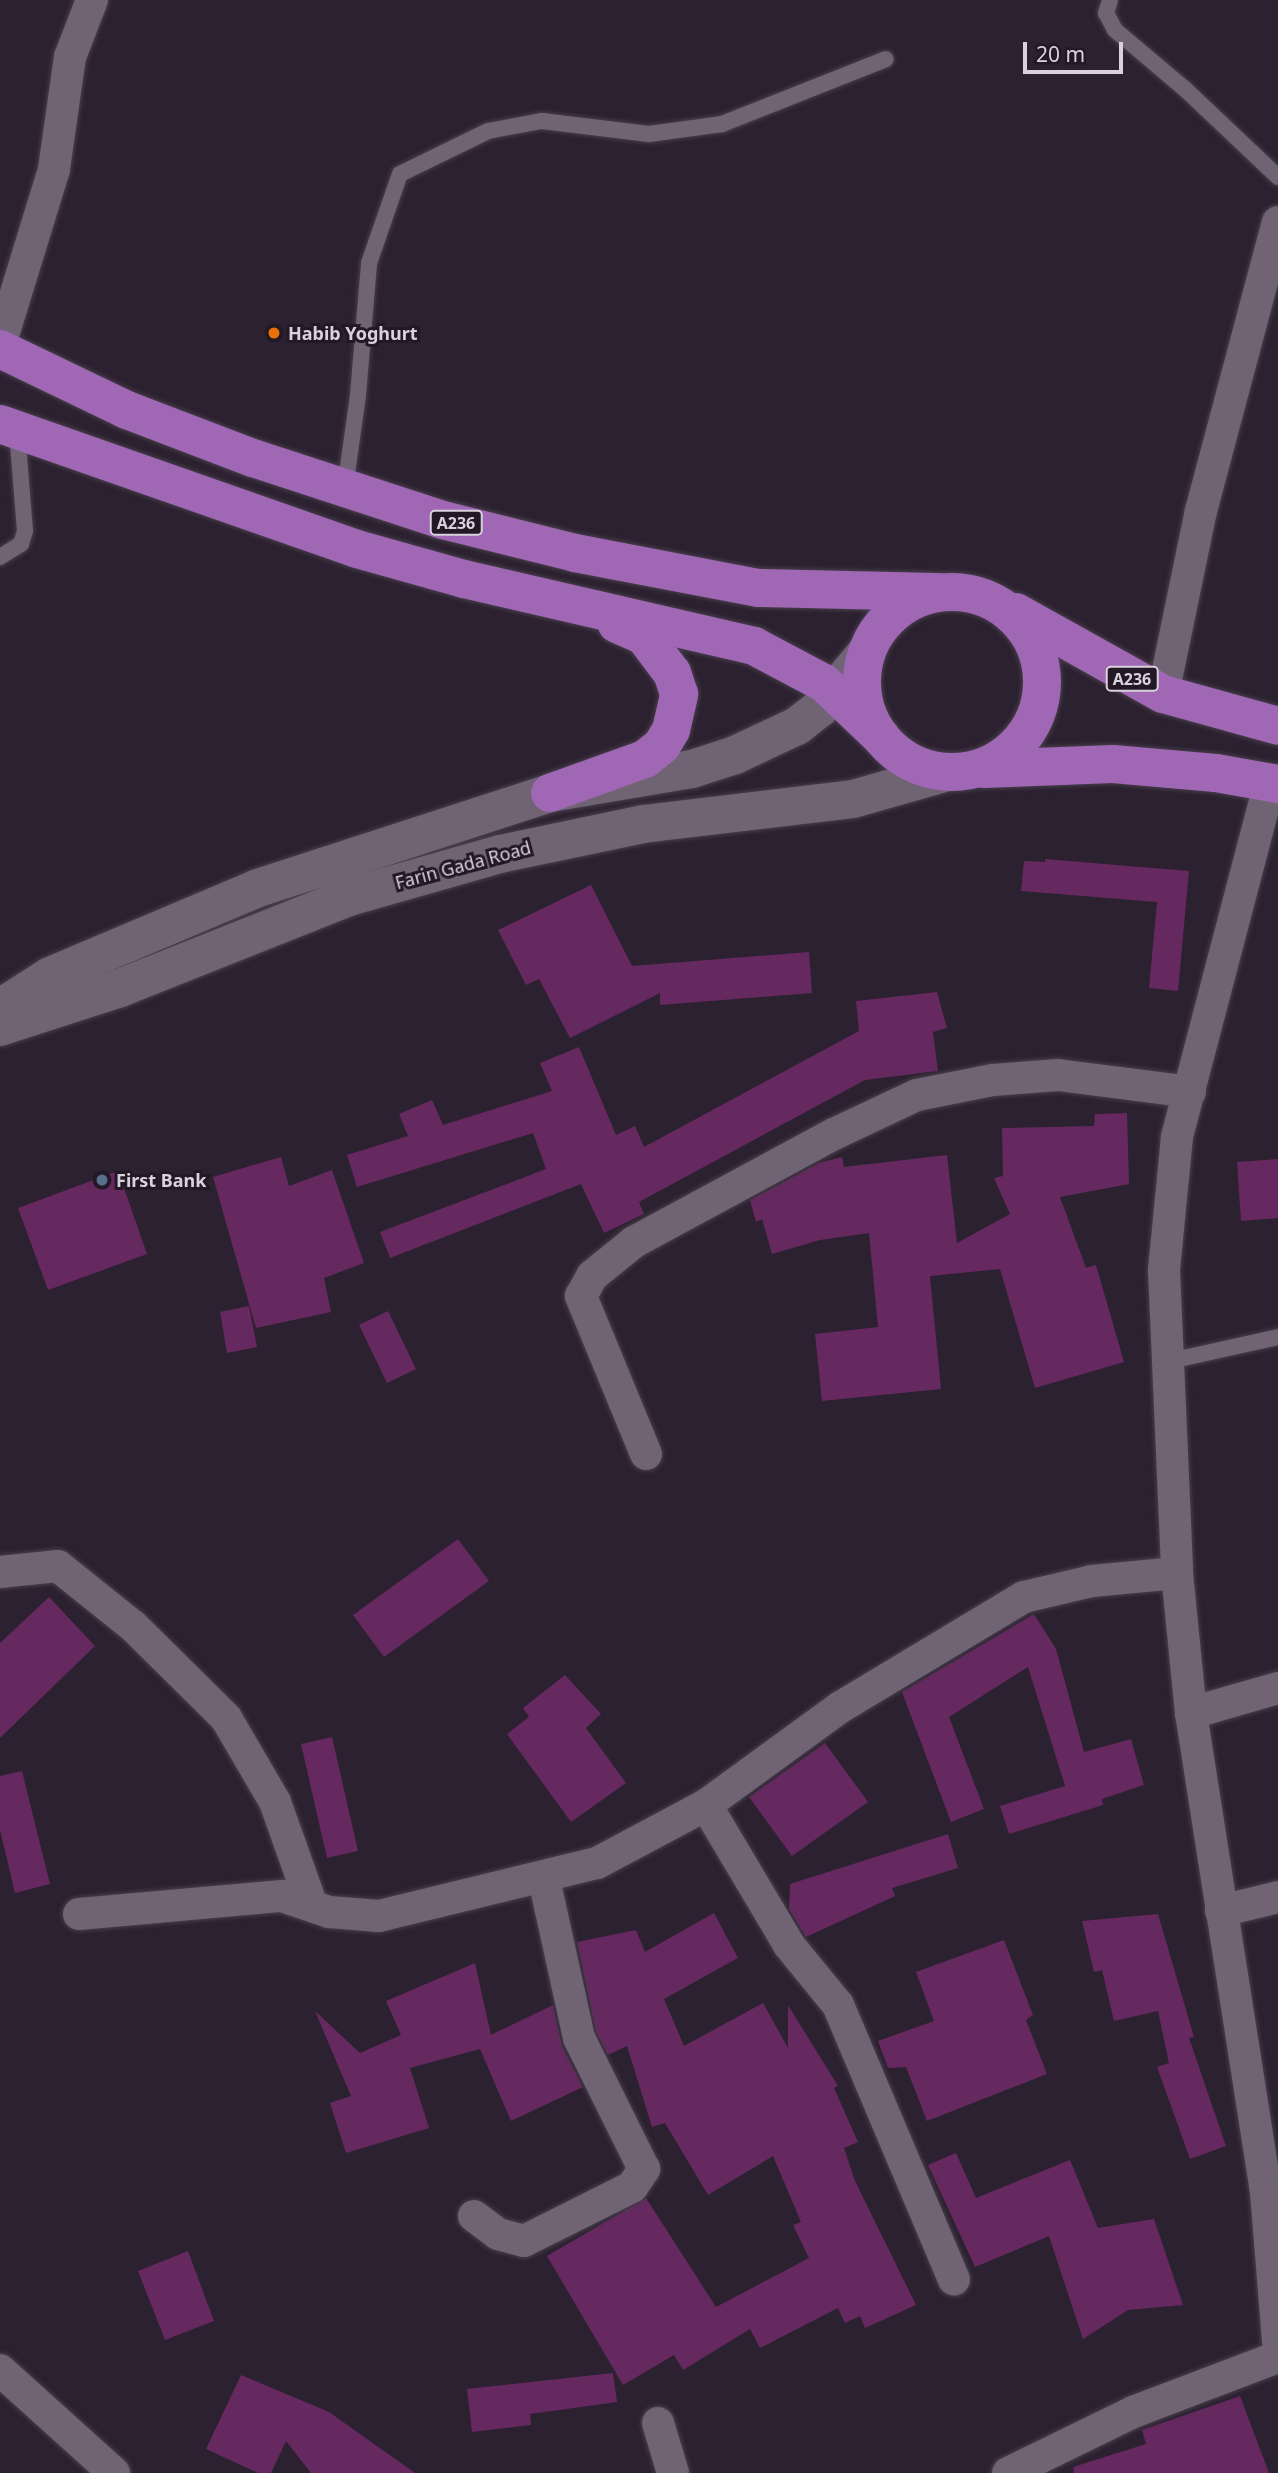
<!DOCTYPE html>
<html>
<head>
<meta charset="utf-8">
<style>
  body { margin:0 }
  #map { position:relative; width:1278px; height:2473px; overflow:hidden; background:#2c2130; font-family:"Noto Sans",sans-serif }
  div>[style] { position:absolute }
  .building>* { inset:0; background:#65295f }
  .roads { filter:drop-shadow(0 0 2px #473e4b) drop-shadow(0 0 2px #473e4b) }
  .service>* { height:16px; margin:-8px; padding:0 8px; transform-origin:8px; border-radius:8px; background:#6f6374 }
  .minor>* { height:32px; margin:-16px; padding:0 16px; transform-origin:16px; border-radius:16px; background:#6f6374 }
  .secondary>* { height:38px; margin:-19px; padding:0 19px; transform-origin:19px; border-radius:19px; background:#6f6374 }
  .trunk>* { height:38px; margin:-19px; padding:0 19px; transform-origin:19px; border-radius:19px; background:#9f67b4 }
  .trunk>.ring { margin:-19px; padding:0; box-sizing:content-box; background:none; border:38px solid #9f67b4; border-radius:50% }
  .dots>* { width:19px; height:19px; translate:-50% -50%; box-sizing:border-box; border:4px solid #221826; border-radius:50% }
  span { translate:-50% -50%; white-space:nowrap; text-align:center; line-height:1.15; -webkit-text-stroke:6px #221826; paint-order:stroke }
  .shield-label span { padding:2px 5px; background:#221826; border:2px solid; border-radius:5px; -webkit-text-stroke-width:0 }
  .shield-label { font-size:16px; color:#d9d2dc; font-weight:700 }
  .poi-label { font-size:18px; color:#d9d2dc; font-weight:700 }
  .left { translate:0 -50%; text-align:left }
  .street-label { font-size:18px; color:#d9d2dc }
  .scale { position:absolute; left:1023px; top:42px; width:100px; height:32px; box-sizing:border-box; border:4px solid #d9d2dc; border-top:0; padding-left:9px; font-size:21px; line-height:24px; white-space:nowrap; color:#d9d2dc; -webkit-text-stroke:5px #221826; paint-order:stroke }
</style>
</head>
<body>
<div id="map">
  <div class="building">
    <i style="clip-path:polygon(1045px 859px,1189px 871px,1178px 991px,1149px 988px,1157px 902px,1021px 891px,1024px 861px,1045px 862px)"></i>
    <i style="clip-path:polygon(591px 885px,632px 966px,809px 952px,812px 993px,660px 1005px,660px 993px,570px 1038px,539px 979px,526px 985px,498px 930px)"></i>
    <i style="clip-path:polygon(937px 992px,947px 1028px,933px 1032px,938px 1071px,865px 1080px,639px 1202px,644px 1214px,604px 1233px,581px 1184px,390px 1258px,380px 1232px,546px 1169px,533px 1133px,357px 1187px,347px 1155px,408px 1136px,399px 1114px,432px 1100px,443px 1125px,552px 1091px,540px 1063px,579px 1047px,616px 1135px,635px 1126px,644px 1147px,859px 1031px,856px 1001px)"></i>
    <i style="clip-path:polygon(1127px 1113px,1129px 1184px,1060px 1197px,1086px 1268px,1096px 1265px,1124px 1362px,1035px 1388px,1000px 1269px,930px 1276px,941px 1389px,822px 1401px,815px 1334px,878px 1327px,869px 1233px,820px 1240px,772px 1254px,762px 1219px,756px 1222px,750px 1200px,819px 1163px,842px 1157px,844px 1167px,947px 1155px,957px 1243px,1010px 1214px,994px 1178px,1003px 1176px,1002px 1128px,1094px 1126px,1095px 1114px)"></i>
    <i style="clip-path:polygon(281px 1157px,289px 1186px,332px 1170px,364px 1263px,324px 1278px,331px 1312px,256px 1328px,213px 1177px)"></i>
    <i style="clip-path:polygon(1278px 1159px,1278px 1218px,1241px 1221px,1237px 1162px)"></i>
    <i style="clip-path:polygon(118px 1171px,147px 1254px,48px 1290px,18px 1208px)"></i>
    <i style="clip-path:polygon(249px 1306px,257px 1347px,227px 1353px,220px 1312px)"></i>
    <i style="clip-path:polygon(388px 1311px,416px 1369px,387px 1383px,359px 1325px)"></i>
    <i style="clip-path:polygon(458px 1539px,489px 1581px,384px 1657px,353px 1615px)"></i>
    <i style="clip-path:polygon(49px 1597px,95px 1646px,0 1738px,0 1643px)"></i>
    <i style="clip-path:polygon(1034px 1614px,1056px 1649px,1084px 1752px,1131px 1739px,1144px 1785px,1102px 1799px,1103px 1805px,1009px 1834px,1000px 1806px,1065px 1786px,1028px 1667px,949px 1717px,984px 1809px,951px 1822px,902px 1692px)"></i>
    <i style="clip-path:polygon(565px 1675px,601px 1714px,586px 1728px,626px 1783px,571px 1822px,507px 1734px,529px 1717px,523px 1708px)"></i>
    <i style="clip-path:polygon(332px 1737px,358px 1851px,327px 1858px,301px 1744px)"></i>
    <i style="clip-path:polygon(825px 1743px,868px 1802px,792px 1856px,749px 1797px)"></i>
    <i style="clip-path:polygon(22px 1771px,50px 1884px,15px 1893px,0 1830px,0 1776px)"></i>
    <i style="clip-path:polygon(948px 1834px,958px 1868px,892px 1888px,895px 1896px,806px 1937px,789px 1909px,790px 1884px)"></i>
    <i style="clip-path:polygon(714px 1913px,738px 1958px,664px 1999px,684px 2046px,763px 2003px,788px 2048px,788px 2005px,838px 2086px,834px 2088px,858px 2142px,844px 2148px,855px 2181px,916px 2305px,865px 2328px,860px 2316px,845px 2323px,838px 2308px,760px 2348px,750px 2329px,683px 2370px,674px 2355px,623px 2385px,547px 2256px,646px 2198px,716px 2307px,809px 2258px,793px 2225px,801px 2222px,773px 2156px,708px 2195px,665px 2123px,652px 2127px,627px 2046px,608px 2055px,596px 2032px,577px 1942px,636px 1930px,645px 1952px)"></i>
    <i style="clip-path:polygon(1158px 1914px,1194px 2037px,1189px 2038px,1226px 2146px,1190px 2159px,1157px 2067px,1169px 2063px,1158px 2011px,1114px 2021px,1102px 1970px,1094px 1972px,1082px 1921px)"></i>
    <i style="clip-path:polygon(1004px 1940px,1033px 2015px,1026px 2020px,1047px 2074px,927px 2121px,906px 2067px,888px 2068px,878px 2041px,934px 2021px,916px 1972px)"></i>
    <i style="clip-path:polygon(475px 1963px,491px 2035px,553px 2005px,562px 2046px,583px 2087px,511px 2121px,480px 2049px,410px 2068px,429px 2128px,346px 2153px,330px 2103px,351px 2096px,315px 2011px,360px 2053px,401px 2035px,386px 2001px)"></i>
    <i style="clip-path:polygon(956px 2153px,976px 2198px,1070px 2160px,1098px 2228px,1154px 2219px,1183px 2305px,1128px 2310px,1083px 2339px,1049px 2236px,975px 2267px,928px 2165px)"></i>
    <i style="clip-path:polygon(188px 2251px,214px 2321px,165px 2340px,138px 2271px)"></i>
    <i style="clip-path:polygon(613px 2373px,617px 2402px,530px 2414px,531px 2425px,472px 2432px,467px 2389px)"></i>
    <i style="clip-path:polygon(241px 2375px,329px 2412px,415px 2473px,311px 2473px,286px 2441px,271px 2473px,258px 2473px,206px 2449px)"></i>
    <i style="clip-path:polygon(1240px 2396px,1269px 2473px,1074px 2473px,1073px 2467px,1146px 2444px,1142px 2430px)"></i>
  </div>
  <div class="roads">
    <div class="service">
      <i style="left:1110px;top:0;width:14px;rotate:107deg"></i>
      <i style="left:1106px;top:13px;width:19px;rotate:62deg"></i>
      <i style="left:1115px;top:30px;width:92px;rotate:40.1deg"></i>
      <i style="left:1185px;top:89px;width:128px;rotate:43.4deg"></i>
      <i style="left:345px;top:488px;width:94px;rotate:-82deg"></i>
      <i style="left:358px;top:395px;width:132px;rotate:-85.2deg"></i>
      <i style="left:369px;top:263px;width:94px;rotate:-70.8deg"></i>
      <i style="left:400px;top:174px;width:98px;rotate:-26deg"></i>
      <i style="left:488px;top:131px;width:55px;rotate:-10.5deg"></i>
      <i style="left:542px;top:121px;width:108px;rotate:6.9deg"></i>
      <i style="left:649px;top:134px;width:74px;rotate:-7.8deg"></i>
      <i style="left:722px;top:124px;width:176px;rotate:-21.6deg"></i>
      <i style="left:0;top:557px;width:25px;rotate:-32deg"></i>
      <i style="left:21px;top:544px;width:14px;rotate:-73deg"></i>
      <i style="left:25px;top:531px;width:99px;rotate:-94.6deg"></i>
      <i style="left:1170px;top:1361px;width:111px;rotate:-12.5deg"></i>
    </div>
    <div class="minor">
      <i style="left:0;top:345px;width:184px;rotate:-72.9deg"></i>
      <i style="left:54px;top:169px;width:113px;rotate:-81.9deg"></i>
      <i style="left:70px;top:57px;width:61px;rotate:-68.9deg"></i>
      <i style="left:1163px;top:694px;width:187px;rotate:-78.3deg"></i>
      <i style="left:1201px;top:511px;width:299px;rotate:-75.1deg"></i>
      <i style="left:1270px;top:782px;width:367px;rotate:104.7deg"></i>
      <i style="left:1177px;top:1137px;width:134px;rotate:95.6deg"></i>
      <i style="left:1164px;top:1270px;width:303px;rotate:87.5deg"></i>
      <i style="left:1177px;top:1573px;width:141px;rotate:84.3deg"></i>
      <i style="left:1191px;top:1713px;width:485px;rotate:81.1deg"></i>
      <i style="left:1266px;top:2192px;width:150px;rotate:85.4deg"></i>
      <i style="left:646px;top:1454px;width:171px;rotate:-112.4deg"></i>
      <i style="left:581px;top:1296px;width:23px;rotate:-61deg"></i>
      <i style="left:592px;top:1276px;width:54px;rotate:-39deg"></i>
      <i style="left:634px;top:1242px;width:227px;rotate:-28.4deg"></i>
      <i style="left:834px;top:1134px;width:92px;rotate:-25.2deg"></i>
      <i style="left:917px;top:1095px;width:77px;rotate:-11.2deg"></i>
      <i style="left:993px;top:1080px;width:65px;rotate:-4.4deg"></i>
      <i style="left:1058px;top:1075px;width:133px;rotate:7.3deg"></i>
      <i style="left:0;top:1572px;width:58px;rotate:-5.9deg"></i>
      <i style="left:58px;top:1566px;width:96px;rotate:38.7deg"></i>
      <i style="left:133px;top:1626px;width:131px;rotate:44.7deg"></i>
      <i style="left:226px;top:1718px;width:97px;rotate:59.7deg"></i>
      <i style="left:275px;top:1802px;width:110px;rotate:70.4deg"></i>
      <i style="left:1191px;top:1713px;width:91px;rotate:-16deg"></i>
      <i style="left:706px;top:1805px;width:163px;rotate:59.3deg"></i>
      <i style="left:789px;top:1945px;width:77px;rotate:50.8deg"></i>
      <i style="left:838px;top:2005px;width:298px;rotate:67.1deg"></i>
      <i style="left:1221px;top:1911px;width:59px;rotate:-13.8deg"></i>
      <i style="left:79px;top:1914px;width:204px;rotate:-5.1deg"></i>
      <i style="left:282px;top:1896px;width:50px;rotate:18.8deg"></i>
      <i style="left:329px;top:1912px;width:50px;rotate:4.6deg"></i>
      <i style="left:379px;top:1916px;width:224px;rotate:-13.7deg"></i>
      <i style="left:597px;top:1863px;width:123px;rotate:-28deg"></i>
      <i style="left:706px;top:1805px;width:165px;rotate:-36.1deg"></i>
      <i style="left:839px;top:1708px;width:216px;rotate:-31deg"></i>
      <i style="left:1024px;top:1597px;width:70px;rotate:-13.2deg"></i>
      <i style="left:1092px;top:1581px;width:85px;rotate:-5.4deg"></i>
      <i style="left:474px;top:2216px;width:30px;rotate:37deg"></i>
      <i style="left:498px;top:2234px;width:27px;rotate:15deg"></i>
      <i style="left:524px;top:2241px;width:121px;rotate:-26.6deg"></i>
      <i style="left:632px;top:2187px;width:22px;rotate:-56deg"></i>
      <i style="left:644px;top:2169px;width:146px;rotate:-116.4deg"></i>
      <i style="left:579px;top:2038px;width:163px;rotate:-102.4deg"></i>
      <i style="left:0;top:2370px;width:154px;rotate:42.1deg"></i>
      <i style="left:658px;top:2423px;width:52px;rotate:73.3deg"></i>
      <i style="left:1008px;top:2473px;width:139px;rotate:-26deg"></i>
      <i style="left:1133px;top:2412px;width:155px;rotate:-20.8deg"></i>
    </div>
    <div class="secondary">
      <i style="left:0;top:1008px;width:59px;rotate:-32.6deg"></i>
      <i style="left:50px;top:976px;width:226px;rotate:-22.9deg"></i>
      <i style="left:258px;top:888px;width:307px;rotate:-18deg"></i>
      <i style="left:550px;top:793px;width:144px;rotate:-9.6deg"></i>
      <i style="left:692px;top:769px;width:45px;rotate:-18deg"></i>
      <i style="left:735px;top:755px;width:68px;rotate:-25.1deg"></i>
      <i style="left:797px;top:726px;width:29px;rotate:-38deg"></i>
      <i style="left:820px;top:708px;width:72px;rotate:-50.1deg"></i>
      <i style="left:0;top:1027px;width:126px;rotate:-18deg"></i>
      <i style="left:120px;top:988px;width:246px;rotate:-21.7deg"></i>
      <i style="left:349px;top:897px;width:157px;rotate:-15.9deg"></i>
      <i style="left:500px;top:854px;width:146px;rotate:-11.8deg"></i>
      <i style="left:643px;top:824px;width:211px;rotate:-6.8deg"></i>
      <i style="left:853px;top:799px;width:95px;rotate:-15.9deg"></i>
    </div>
    <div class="trunk">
      <i style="left:0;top:349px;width:141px;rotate:25.7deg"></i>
      <i style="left:127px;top:410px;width:135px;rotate:20.9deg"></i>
      <i style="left:253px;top:458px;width:200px;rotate:18.1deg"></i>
      <i style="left:443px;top:520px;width:136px;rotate:14deg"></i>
      <i style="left:575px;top:553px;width:187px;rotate:10.8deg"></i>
      <i style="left:759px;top:588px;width:179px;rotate:1.3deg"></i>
      <i style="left:0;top:424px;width:378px;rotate:19.3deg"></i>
      <i style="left:357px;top:549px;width:111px;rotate:15.7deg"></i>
      <i style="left:464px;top:579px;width:298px;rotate:13deg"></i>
      <i style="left:754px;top:646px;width:79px;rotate:27.9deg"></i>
      <i style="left:824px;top:683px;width:79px;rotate:43.5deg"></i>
      <i class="ring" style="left:862px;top:592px;width:142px;height:142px"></i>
      <i style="left:1016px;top:612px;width:168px;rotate:29.2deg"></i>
      <i style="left:1163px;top:694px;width:119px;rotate:15.5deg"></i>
      <i style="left:984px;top:769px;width:129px;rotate:-2.2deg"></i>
      <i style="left:1113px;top:764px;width:103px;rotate:5deg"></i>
      <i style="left:1216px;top:773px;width:63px;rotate:10.1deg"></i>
      <i style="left:550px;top:793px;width:101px;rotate:-19.7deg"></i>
      <i style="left:645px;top:759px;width:22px;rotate:-39deg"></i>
      <i style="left:662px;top:745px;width:17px;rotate:-59deg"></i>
      <i style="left:671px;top:730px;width:37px;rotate:-77deg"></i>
      <i style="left:679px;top:694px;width:22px;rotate:-108deg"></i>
      <i style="left:672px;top:673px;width:46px;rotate:-127.1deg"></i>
      <i style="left:644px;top:636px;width:30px;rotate:-156deg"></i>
    </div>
  </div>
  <div class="dots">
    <i style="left:274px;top:333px;background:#e8710a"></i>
    <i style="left:102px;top:1180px;background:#5c6f8a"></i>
  </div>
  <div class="shield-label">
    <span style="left:456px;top:523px">A236</span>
    <span style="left:1132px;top:679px">A236</span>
  </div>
  <div class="poi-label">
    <span class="left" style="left:288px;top:333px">Habib Yoghurt</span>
    <span class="left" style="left:116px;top:1180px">First Bank</span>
  </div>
  <div class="street-label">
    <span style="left:463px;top:865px;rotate:-15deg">Farin Gada Road</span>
  </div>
  <div class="scale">20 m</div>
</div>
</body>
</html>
